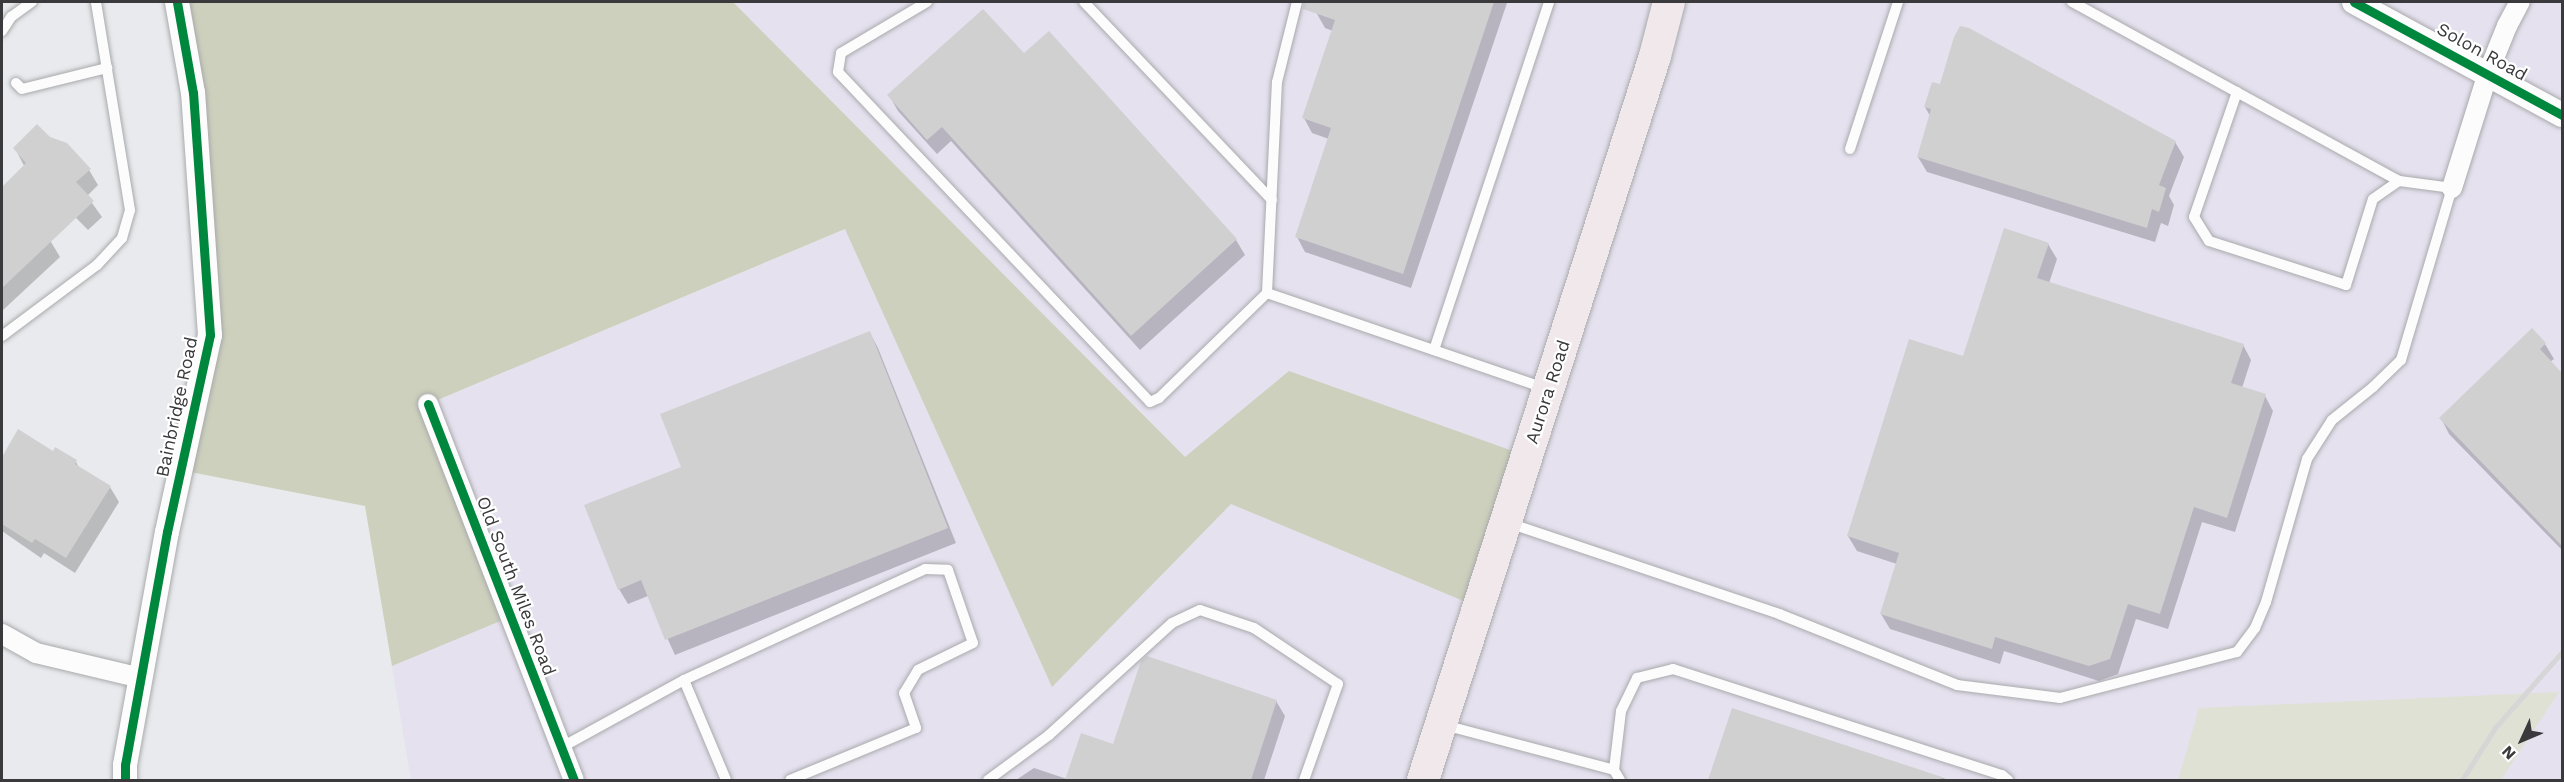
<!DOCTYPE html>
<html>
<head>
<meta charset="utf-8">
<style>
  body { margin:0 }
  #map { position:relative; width:2564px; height:782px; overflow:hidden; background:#e8eaed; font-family:"Work Sans",sans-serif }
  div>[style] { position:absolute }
  .industrial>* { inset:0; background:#e5e1ef }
  .green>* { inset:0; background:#dfe1d4 }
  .forest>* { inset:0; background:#ccd0bc }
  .shadow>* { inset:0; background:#0003 }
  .building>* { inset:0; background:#d0d0d1 }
  .roads { filter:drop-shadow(0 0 2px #a9aaac) drop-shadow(0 0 2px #a9aaac) }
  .service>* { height:10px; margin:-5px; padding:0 5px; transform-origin:5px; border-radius:5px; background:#fcfcfc }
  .minor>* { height:20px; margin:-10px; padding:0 10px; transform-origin:10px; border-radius:10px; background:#fcfcfc }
  .tertiary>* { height:24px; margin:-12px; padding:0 12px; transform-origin:12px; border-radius:12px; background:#fcfcfc }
  .primary>* { height:32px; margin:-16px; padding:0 16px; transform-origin:16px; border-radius:16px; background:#f0e8eb }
  .rail>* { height:4.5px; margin:-2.25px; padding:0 2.25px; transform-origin:2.25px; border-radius:2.25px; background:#d6d6d7 }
  .cycleway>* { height:9px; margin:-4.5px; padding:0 4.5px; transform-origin:4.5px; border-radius:4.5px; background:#00873e }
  span { translate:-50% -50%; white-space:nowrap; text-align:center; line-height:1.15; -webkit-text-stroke:4.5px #fff; paint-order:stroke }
  .street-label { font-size:18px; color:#3a3a3c }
  .frame { position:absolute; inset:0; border:3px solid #3a3a3c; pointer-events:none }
  .north { position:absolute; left:2492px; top:710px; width:60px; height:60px; -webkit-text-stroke:4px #fff; paint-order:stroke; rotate:226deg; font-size:16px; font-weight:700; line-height:24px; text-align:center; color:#3a3a3c }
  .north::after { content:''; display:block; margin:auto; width:21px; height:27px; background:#3a3a3c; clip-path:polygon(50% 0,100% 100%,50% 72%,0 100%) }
</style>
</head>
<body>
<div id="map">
  <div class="industrial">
    <i style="clip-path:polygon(733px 2px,2562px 2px,2562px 780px,411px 780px,392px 666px,510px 616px,428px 404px,846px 229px,1052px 686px,1231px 504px)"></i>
  </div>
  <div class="green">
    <i style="clip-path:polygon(2559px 692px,2501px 780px,2178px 780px,2199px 708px)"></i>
  </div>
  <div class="forest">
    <i style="clip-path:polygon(177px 2px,733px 2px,1185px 457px,1289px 371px,1527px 456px,1478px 607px,1231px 504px,1052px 687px,845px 229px,428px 404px,510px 617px,392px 666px,365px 506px,180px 470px,210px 335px)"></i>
  </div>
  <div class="shadow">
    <i style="clip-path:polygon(1320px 2px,1507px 3px,1411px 288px,1305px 252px,1297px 237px,1329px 139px,1312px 133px,1304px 118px,1333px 31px,1325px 28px,1316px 12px)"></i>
    <i style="clip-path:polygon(1048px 33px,1236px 240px,1245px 255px,1140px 350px,951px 141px,937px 154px,898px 111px,889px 95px,1023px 55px)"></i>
    <i style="clip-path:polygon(1925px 107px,2175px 142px,2184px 157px,2169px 196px,2174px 205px,2168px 226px,2161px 223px,2155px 242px,1927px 172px,1918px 157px,1930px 116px)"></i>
    <i style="clip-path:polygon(49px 138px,89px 170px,98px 185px,87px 196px,102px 217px,88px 230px,23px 164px,15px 148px)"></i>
    <i style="clip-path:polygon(2px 192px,51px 242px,60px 257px,2px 311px)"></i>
    <i style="clip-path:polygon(2048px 244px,2057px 259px,2049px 283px,2243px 345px,2251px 360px,2242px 388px,2265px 396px,2273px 411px,2235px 532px,2202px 522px,2168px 629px,2136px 619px,2118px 674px,2099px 681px,2004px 651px,2000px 664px,1890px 629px,1881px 614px,1897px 564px,1857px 551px,1848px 536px,1964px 358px)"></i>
    <i style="clip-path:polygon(870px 333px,878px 348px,956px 543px,675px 655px,648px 596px,628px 604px,619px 589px,683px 468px)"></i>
    <i style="clip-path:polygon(2545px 344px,2554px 359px,2550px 362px,2562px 375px,2562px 550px,2449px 434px,2441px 418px)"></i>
    <i style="clip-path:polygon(19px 431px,53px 453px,76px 462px,79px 468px,110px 487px,119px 502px,75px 573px,44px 553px,41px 558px,2px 531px,2px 460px)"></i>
    <i style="clip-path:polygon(1276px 701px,1285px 716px,1264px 780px,1016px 780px,1034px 768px,1067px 779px,1114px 746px)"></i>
    <i style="clip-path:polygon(1733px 709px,1949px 780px,1710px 780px)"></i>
  </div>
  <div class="building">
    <i style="clip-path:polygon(1304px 2px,1494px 2px,1403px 274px,1295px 237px,1331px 128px,1302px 118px,1335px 20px,1303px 9px)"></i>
    <i style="clip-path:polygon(983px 9px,1024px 53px,1049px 31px,1237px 239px,1131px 336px,942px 127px,927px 140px,887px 95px)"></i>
    <i style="clip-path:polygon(1960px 26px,1969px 28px,2176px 141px,2159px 185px,2166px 188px,2159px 212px,2152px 209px,2147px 228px,1917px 157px,1931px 109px,1924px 107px,1932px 82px,1940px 84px,1954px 37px)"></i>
    <i style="clip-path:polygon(37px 124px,50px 137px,67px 143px,91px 169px,76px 182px,94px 201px,2px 288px,2px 187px,26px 163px,13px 148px)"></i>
    <i style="clip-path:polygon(2004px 228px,2049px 243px,2037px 278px,2244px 344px,2231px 383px,2266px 394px,2227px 518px,2194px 507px,2160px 614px,2128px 604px,2110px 659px,2089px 666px,1995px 637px,1992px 649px,1880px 614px,1899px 553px,1847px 536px,1909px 339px,1963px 356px)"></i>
    <i style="clip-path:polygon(2532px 328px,2546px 343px,2540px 349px,2562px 373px,2562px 546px,2439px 418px)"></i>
    <i style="clip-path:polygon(870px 331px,948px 528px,665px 640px,641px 580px,618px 590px,584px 505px,681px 467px,660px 414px)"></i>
    <i style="clip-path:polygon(18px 429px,53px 451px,55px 447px,77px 460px,75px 464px,111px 486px,66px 558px,35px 539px,32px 543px,2px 524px,2px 457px)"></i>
    <i style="clip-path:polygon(1147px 656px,1277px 700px,1251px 780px,1065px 780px,1081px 733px,1113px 744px,1141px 661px)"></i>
    <i style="clip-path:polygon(1732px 708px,1942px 777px,1941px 780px,1708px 780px)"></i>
  </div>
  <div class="roads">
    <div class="service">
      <i style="left:927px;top:2px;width:100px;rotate:149.3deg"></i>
      <i style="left:841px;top:53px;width:19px;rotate:99deg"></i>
      <i style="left:838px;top:72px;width:454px;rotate:46.6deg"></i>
      <i style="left:1150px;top:402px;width:10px;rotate:-24deg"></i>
      <i style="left:1159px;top:398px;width:151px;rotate:-44.2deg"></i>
      <i style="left:1267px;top:293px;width:294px;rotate:18.9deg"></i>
      <i style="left:1084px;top:2px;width:273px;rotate:46.5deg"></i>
      <i style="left:2px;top:31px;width:17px;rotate:-57deg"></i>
      <i style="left:11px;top:17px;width:26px;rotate:-36deg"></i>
      <i style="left:16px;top:83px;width:8px;rotate:45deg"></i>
      <i style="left:22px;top:89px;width:88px;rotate:-13.9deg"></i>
      <i style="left:2237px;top:92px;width:132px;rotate:109deg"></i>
      <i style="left:2194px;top:217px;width:28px;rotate:58deg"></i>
      <i style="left:2209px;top:241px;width:144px;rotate:17.8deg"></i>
      <i style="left:2346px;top:285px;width:90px;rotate:-72.6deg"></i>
      <i style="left:2373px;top:199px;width:32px;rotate:-35deg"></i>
      <i style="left:1850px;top:149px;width:155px;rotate:-71.9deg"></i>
      <i style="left:1267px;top:293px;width:211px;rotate:-87.3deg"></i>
      <i style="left:1277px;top:82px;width:82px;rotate:-76deg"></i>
      <i style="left:2px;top:336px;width:119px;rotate:-36.8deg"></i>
      <i style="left:97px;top:265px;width:37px;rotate:-47deg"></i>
      <i style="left:122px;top:238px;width:29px;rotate:-74deg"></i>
      <i style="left:130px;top:210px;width:211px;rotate:-99.3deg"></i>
      <i style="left:1434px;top:350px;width:367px;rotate:-71.7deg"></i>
      <i style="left:1509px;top:523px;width:285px;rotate:18.6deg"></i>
      <i style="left:1779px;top:614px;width:192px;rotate:21.7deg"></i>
      <i style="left:1957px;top:685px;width:104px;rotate:7.2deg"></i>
      <i style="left:2060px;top:698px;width:183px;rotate:-14.6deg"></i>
      <i style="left:2237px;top:652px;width:30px;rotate:-53deg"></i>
      <i style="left:2255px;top:628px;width:28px;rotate:-67deg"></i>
      <i style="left:2266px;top:602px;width:149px;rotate:-74deg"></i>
      <i style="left:2307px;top:459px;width:46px;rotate:-57.3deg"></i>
      <i style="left:2332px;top:420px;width:53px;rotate:-38.8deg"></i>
      <i style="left:2373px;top:387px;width:39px;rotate:-44deg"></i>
      <i style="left:2401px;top:360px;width:179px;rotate:-73.5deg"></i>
      <i style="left:2452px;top:188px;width:53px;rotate:-172.5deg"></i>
      <i style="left:2399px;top:181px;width:373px;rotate:-151.3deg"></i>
      <i style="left:684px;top:680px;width:108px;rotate:67.2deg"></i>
      <i style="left:1444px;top:725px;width:176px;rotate:14.8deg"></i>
      <i style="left:562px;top:747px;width:139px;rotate:-28.8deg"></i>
      <i style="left:684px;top:680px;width:265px;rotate:-24.7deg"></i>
      <i style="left:925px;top:569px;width:23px;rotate:2deg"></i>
      <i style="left:948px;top:570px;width:77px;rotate:71.1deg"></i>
      <i style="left:973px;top:643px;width:61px;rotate:153.9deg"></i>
      <i style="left:918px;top:670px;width:27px;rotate:121deg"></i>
      <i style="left:904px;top:693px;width:37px;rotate:71deg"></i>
      <i style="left:916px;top:728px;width:136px;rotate:157.6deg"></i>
      <i style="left:988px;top:780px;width:76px;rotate:-36.4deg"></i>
      <i style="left:1049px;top:735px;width:166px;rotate:-42.3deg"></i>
      <i style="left:1172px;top:623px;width:31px;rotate:-25deg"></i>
      <i style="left:1200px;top:610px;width:57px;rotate:18.4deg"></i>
      <i style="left:1254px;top:628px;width:101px;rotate:33.7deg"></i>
      <i style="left:1338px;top:684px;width:102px;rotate:109.5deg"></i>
      <i style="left:1620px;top:780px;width:12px;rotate:-121deg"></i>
      <i style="left:1614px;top:770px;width:59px;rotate:-83.2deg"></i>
      <i style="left:1621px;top:711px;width:37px;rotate:-64deg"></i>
      <i style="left:1637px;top:678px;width:37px;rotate:-14deg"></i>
      <i style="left:1673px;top:669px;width:346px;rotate:17.9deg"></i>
      <i style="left:2002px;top:775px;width:8px;rotate:40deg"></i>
    </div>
    <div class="minor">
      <i style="left:2452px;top:188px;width:121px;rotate:-72.6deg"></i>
      <i style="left:2488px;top:73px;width:51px;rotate:-68deg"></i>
      <i style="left:2507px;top:26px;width:27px;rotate:-62deg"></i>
      <i style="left:428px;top:404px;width:403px;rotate:68.8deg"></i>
      <i style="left:2px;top:634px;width:39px;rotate:29deg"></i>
      <i style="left:36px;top:653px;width:108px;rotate:13.4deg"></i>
    </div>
    <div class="tertiary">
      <i style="left:2354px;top:2px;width:237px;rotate:28.5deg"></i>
      <i style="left:125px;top:780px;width:15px;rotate:-90deg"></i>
      <i style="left:125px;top:765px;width:237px;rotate:-79.8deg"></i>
      <i style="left:167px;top:532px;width:202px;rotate:-77.7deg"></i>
      <i style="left:210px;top:335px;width:243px;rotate:-94deg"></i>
      <i style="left:193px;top:93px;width:92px;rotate:-100deg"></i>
    </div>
    <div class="primary">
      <i style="left:1423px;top:780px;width:760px;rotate:-72.23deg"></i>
      <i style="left:1655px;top:56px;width:56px;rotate:-75.5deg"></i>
    </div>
  </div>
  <div class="rail">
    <i style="left:2462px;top:780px;width:62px;rotate:-57.6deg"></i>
    <i style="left:2495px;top:728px;width:101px;rotate:-48.6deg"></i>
  </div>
  <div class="cycleway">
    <i style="left:2354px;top:2px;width:237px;rotate:28.5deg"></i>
    <i style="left:428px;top:404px;width:403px;rotate:68.8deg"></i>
    <i style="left:125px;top:780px;width:15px;rotate:-90deg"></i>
    <i style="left:125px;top:765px;width:237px;rotate:-79.8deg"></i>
    <i style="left:167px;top:532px;width:202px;rotate:-77.7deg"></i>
    <i style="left:210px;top:335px;width:243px;rotate:-94deg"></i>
    <i style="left:193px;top:93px;width:92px;rotate:-100deg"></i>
  </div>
  <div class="street-label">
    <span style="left:2482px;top:52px;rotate:29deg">Solon Road</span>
    <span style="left:1548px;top:392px;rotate:-72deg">Aurora Road</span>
    <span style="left:177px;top:407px;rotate:-78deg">Bainbridge Road</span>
    <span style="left:516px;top:586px;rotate:69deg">Old South Miles Road</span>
  </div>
  <div class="frame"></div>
  <div class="north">N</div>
</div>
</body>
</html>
